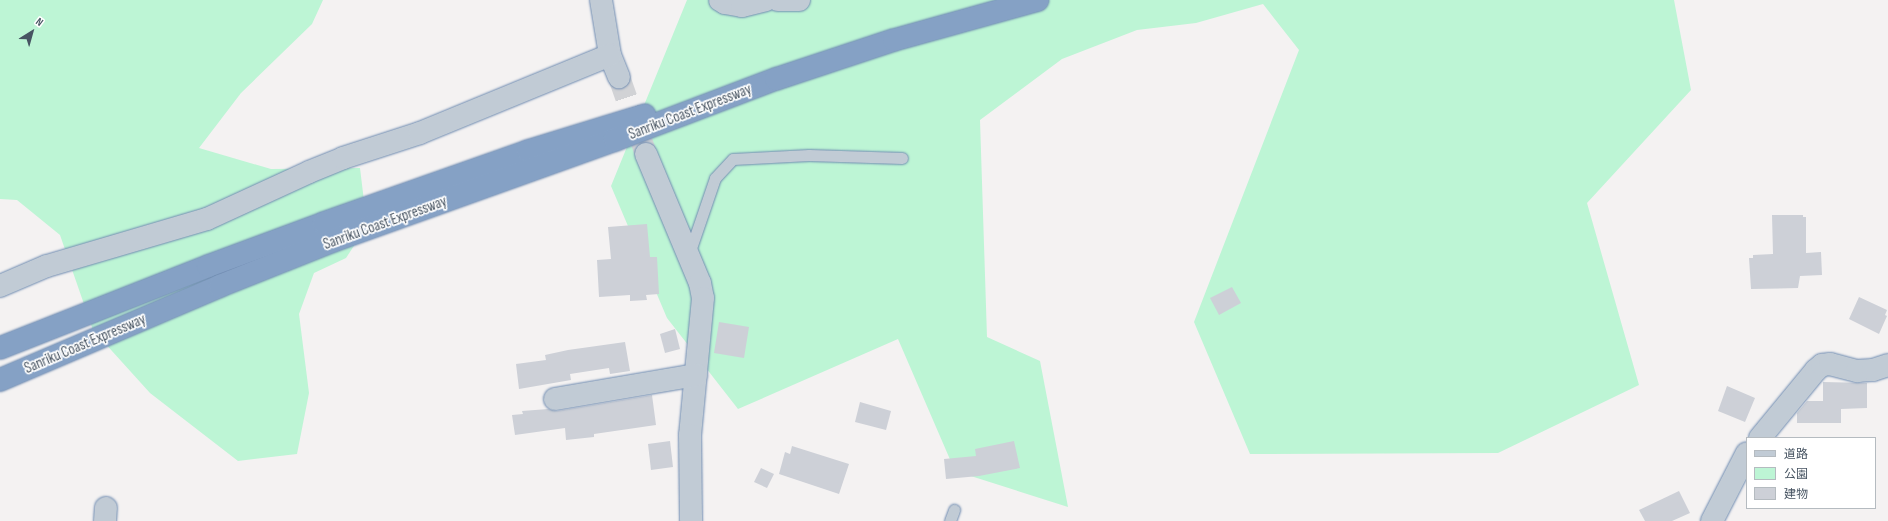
<!DOCTYPE html>
<meta charset="utf-8">
<style>
body{margin:0}
#map{position:relative;width:1888px;height:521px;overflow:hidden;background:#f4f2f2;font-family:"Sofia Sans Condensed","Noto Sans JP",sans-serif}
div>[style]{position:absolute}
.green>*{inset:0;background:#bdf5d5}
.building>*{inset:0;background:#cdd0d7}
.street-tunnel>*{height:22px;margin-top:-11px;transform-origin:0;background:repeating-linear-gradient(90deg,#d1d2d5 0 22px,transparent 0 33px)}
.roads{filter:drop-shadow(0 0 1px #708cb1) drop-shadow(0 0 1px #708cb1)}
.lane>*{height:11px;margin:-5.5px;padding:0 5.5px;transform-origin:5.5px;border-radius:5.5px;background:#c1cbd5}
.street>*{height:22px;margin:-11px;padding:0 11px;transform-origin:11px;border-radius:11px;background:#c1cbd5}
.highway>*{height:22px;margin:-11px;padding:0 11px;transform-origin:11px;border-radius:11px;background:#85a1c5}
span{translate:-50% -50%;white-space:nowrap;text-align:center;line-height:1.15;-webkit-text-stroke:3.5px #fff;paint-order:stroke}
.street-label{font-size:15px;color:#475462}
.legend{position:absolute;left:1746px;top:437px;width:130px;height:72px;box-sizing:border-box;background:#fff;border:1px solid #b5bbc0;margin:0;padding:5px 7px;list-style:none;font-size:12px;color:#475462}
.legend li{display:flex;align-items:center;gap:8px;height:20px}
.legend b{width:20px;border:1px solid #b5bbc0}
.north{position:absolute;left:12px;top:12px;width:40px;height:40px;-webkit-text-stroke:3px #fff;paint-order:stroke;rotate:37deg;font-size:11px;font-weight:700;line-height:16px;text-align:center;color:#475462}
.north::after{content:'';display:block;margin:auto;width:14px;height:18px;background:#475462;clip-path:polygon(50% 0,100% 100%,50% 72%,0 100%)}
</style>
<div id="map">
<div class="green">
<div style="clip-path:polygon(0 0,323px 0,312px 24px,241px 93px,199px 148px,271px 169px,360px 168px,367px 226px,346px 258px,314px 273px,299px 314px,309px 393px,297px 454px,238px 461px,150px 393px,93px 330px,60px 235px,17px 200px,0 199px)"></div>
<div style="clip-path:polygon(687px 0,1674px 0,1691px 90px,1587px 203px,1639px 385px,1498px 453px,1250px 454px,1194px 322px,1299px 50px,1263px 4px,1196px 23px,1137px 30px,1062px 59px,980px 120px,987px 337px,1040px 361px,1068px 507px,955px 471px,898px 339px,738px 409px,667px 318px,611px 186px)"></div>
</div>
<div class="building">
<div style="clip-path:polygon(1772px 215px,1803px 215px,1803px 217px,1806px 217px,1806px 253px,1821px 252px,1822px 275px,1800px 276px,1798px 288px,1751px 289px,1749px 258px,1753px 258px,1753px 255px,1773px 254px)"></div>
<div style="clip-path:polygon(647px 224px,650px 257px,657px 257px,659px 294px,646px 295px,647px 300px,630px 301px,630px 295px,599px 297px,597px 260px,611px 259px,608px 227px)"></div>
<div style="clip-path:polygon(1232px 287px,1241px 303px,1219px 315px,1210px 298px)"></div>
<div style="clip-path:polygon(1859px 297px,1887px 310px,1885px 315px,1887px 316px,1879px 334px,1849px 319px)"></div>
<div style="clip-path:polygon(719px 322px,749px 327px,744px 358px,714px 353px)"></div>
<div style="clip-path:polygon(675px 329px,680px 349px,665px 353px,660px 334px)"></div>
<div style="clip-path:polygon(625px 342px,630px 371px,610px 374px,609px 368px,570px 374px,571px 380px,519px 389px,516px 364px,546px 360px,545px 355px,568px 350px)"></div>
<div style="clip-path:polygon(1823px 382px,1867px 383px,1867px 408px,1841px 409px,1841px 423px,1797px 423px,1797px 413px,1807px 401px,1823px 401px)"></div>
<div style="clip-path:polygon(1727px 386px,1755px 398px,1745px 422px,1718px 411px)"></div>
<div style="clip-path:polygon(652px 395px,656px 425px,594px 434px,594px 437px,566px 440px,565px 428px,515px 435px,512px 415px,523px 414px,522px 411px,548px 409px,557px 411px)"></div>
<div style="clip-path:polygon(860px 402px,891px 411px,886px 430px,855px 422px)"></div>
<div style="clip-path:polygon(670px 441px,673px 467px,651px 470px,648px 444px)"></div>
<div style="clip-path:polygon(1014px 441px,1020px 468px,979px 476px,946px 479px,944px 459px,976px 456px,975px 449px)"></div>
<div style="clip-path:polygon(792px 446px,849px 464px,839px 494px,779px 474px,785px 452px,790px 454px)"></div>
<div style="clip-path:polygon(761px 468px,774px 474px,767px 488px,754px 482px)"></div>
<div style="clip-path:polygon(1679px 491px,1690px 513px,1672px 521px,1645px 521px,1639px 510px)"></div>
</div>
<div class="street-tunnel">
<div style="left:619px;top:77px;width:82px;rotate:70.7deg"></div>
</div>
<div class="roads">
<div class="lane">
<div style="left:689px;top:254px;width:80px;rotate:-71.1deg"></div>
<div style="left:715px;top:178px;width:26px;rotate:-47deg"></div>
<div style="left:733px;top:159px;width:76px;rotate:-3deg"></div>
<div style="left:809px;top:155px;width:93px;rotate:1.8deg"></div>
<div style="left:950px;top:521px;width:12px;rotate:-70deg"></div>
</div>
<div class="street">
<div style="left:601px;top:0;width:56px;rotate:80.7deg"></div>
<div style="left:610px;top:55px;width:24px;rotate:68deg"></div>
<div style="left:720px;top:0;width:6px;rotate:31deg"></div>
<div style="left:725px;top:3px;width:17px;rotate:10deg"></div>
<div style="left:742px;top:6px;width:25px;rotate:-14deg"></div>
<div style="left:778px;top:0;width:21px"></div>
<div style="left:646px;top:154px;width:140px;rotate:67.3deg"></div>
<div style="left:700px;top:283px;width:15px;rotate:79deg"></div>
<div style="left:703px;top:298px;width:138px;rotate:95.4deg"></div>
<div style="left:690px;top:435px;width:86px;rotate:89.3deg"></div>
<div style="left:0;top:286px;width:51px;rotate:-23.1deg"></div>
<div style="left:47px;top:266px;width:167px;rotate:-16.4deg"></div>
<div style="left:207px;top:219px;width:112px;rotate:-24.7deg"></div>
<div style="left:309px;top:172px;width:37px;rotate:-22deg"></div>
<div style="left:343px;top:158px;width:81px;rotate:-18deg"></div>
<div style="left:420px;top:133px;width:205px;rotate:-22.3deg"></div>
<div style="left:555px;top:399px;width:143px;rotate:-9.7deg"></div>
<div style="left:1760px;top:438px;width:88px;rotate:-50.5deg"></div>
<div style="left:1816px;top:370px;width:8px;rotate:-40deg"></div>
<div style="left:1822px;top:365px;width:8px;rotate:-7deg"></div>
<div style="left:1830px;top:364px;width:28px;rotate:15deg"></div>
<div style="left:1857px;top:371px;width:16px;rotate:-4deg"></div>
<div style="left:1873px;top:370px;width:16px;rotate:-18deg"></div>
<div style="left:105px;top:521px;width:13px;rotate:-86deg"></div>
<div style="left:1712px;top:521px;width:76px;rotate:-62.8deg"></div>
</div>
<div class="highway">
<div style="left:0;top:348px;width:224px;rotate:-21.5deg"></div>
<div style="left:208px;top:266px;width:124px;rotate:-20.3deg"></div>
<div style="left:324px;top:223px;width:216px;rotate:-19.4deg"></div>
<div style="left:528px;top:151px;width:122px;rotate:-17.1deg"></div>
<div style="left:0;top:380px;width:239px;rotate:-23.1deg"></div>
<div style="left:220px;top:286px;width:122px;rotate:-21.7deg"></div>
<div style="left:333px;top:241px;width:300px;rotate:-19.7deg"></div>
<div style="left:615px;top:140px;width:172px;rotate:-20.8deg"></div>
<div style="left:776px;top:79px;width:124px;rotate:-18.3deg"></div>
<div style="left:894px;top:40px;width:149px;rotate:-15.5deg"></div>
</div>
</div>
<div class="street-label">
<span style="left:690px;top:112px;rotate:-21deg">Sanriku Coast Expressway</span>
<span style="left:385px;top:223px;rotate:-20deg">Sanriku Coast Expressway</span>
<span style="left:85px;top:344px;rotate:-23deg">Sanriku Coast Expressway</span>
</div>
<ul class="legend">
<li><b style="height:5px;background:#c1cbd5"></b>道路</li>
<li><b style="height:11px;background:#bdf5d5"></b>公園</li>
<li><b style="height:11px;background:#cdd0d7"></b>建物</li>
</ul>
<div class="north">N</div>
</div>
